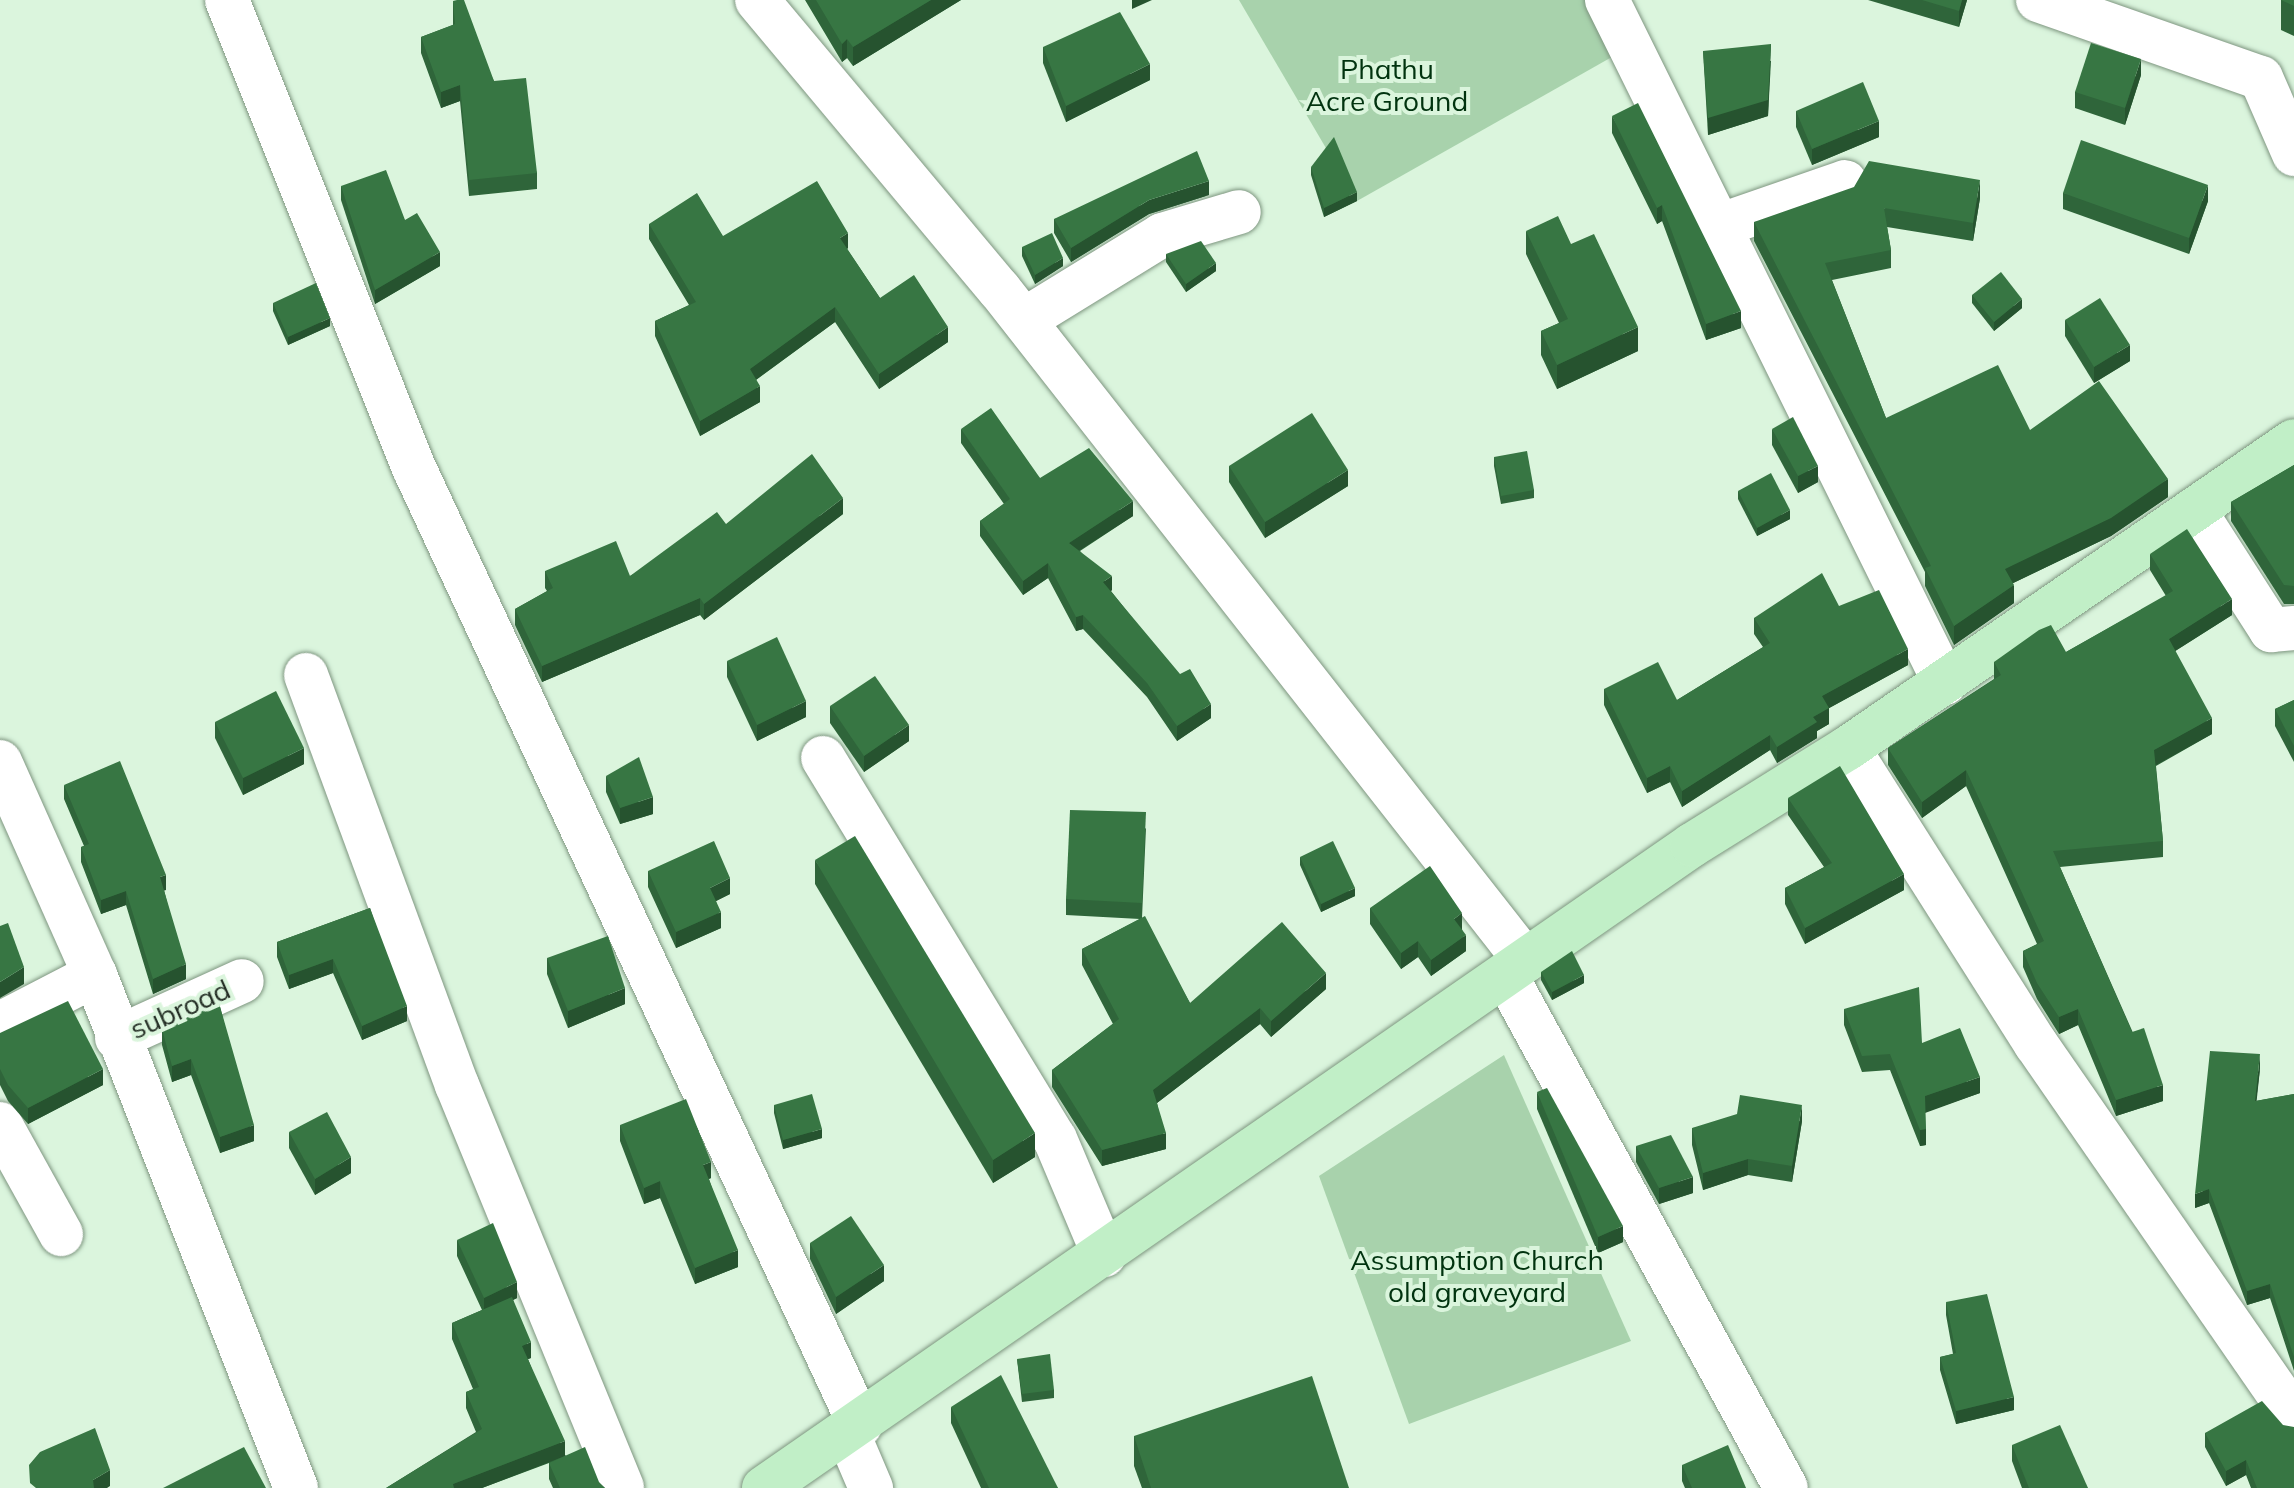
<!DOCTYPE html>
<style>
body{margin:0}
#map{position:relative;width:2294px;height:1488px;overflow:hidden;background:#dbf5dd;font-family:Mulish,sans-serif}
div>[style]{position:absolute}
.green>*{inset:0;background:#a8d2ac}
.roads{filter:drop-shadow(0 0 2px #7e9680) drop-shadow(0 0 2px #7e9680)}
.minor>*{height:44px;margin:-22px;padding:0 22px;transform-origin:22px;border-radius:22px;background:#fff}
.major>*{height:44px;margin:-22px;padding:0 22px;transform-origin:22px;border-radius:22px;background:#c1efc7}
.wall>*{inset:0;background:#2f653a}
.shaded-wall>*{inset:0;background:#26532f}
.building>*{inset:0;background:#377643}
span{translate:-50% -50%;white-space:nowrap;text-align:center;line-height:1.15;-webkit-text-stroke:8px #dbf5dd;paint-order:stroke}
.park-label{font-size:28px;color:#01330f}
.street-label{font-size:28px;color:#263027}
</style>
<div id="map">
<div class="green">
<div style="clip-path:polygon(1239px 0,1601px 0,1626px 49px,1357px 201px)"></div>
<div style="clip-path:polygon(1504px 1055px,1631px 1341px,1409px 1424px,1319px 1176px)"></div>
</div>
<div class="roads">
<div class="minor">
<div style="left:227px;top:0;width:504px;rotate:68.22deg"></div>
<div style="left:414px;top:468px;width:1056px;rotate:65.01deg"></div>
<div style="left:757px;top:0;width:377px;rotate:50.1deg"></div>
<div style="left:999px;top:289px;width:853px;rotate:51.91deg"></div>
<div style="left:1607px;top:0;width:762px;rotate:63.67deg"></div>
<div style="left:2038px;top:0;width:236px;rotate:19.3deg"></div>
<div style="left:2261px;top:78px;width:83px;rotate:66.5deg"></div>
<div style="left:1724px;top:224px;width:128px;rotate:-19.1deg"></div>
<div style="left:1024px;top:320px;width:162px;rotate:-31.6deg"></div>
<div style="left:1162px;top:235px;width:80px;rotate:-16.6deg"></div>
<div style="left:2194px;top:510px;width:143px;rotate:57.3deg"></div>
<div style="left:2271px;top:630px;width:23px;rotate:-5deg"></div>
<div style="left:306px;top:675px;width:437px;rotate:69.8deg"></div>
<div style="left:457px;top:1085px;width:435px;rotate:67.7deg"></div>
<div style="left:1848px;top:748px;width:351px;rotate:57.6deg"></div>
<div style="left:2036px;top:1044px;width:454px;rotate:55.3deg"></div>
<div style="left:823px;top:758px;width:446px;rotate:58.7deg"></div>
<div style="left:1055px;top:1139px;width:126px;rotate:67.1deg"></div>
<div style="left:0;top:762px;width:233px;rotate:66deg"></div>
<div style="left:95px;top:975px;width:551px;rotate:68.6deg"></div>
<div style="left:1507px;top:978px;width:581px;rotate:61.32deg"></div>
<div style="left:0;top:1024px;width:107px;rotate:-27.3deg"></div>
<div style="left:117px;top:1038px;width:137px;rotate:-24.5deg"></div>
<div style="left:0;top:1124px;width:126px;rotate:61deg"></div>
<div style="left:848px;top:1434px;width:59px;rotate:66.9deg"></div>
</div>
<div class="major">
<div style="left:764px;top:1488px;width:1129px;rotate:-34.72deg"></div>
<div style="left:1692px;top:845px;width:184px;rotate:-31.9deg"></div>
<div style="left:1848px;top:748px;width:541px;rotate:-34.54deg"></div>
</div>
</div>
<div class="wall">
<div style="clip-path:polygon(805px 0,961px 0,853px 66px,847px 58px,842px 62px)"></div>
<div style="clip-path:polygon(1868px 0,1967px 0,1959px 27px)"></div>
<div style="clip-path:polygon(2281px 0,2294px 0,2294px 36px,2281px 30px)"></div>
<div style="clip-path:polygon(453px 1px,494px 81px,537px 173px,537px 189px,469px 196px,460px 101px,441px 108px,421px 53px,421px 37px,453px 25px)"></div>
<div style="clip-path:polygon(1043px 47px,1150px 80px,1066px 122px,1043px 63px)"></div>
<div style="clip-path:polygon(1703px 51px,1771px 61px,1768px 116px,1708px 135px)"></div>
<div style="clip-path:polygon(2141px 75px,2125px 125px,2075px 108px,2075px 92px)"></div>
<div style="clip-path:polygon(1796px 111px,1879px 137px,1812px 165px,1796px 127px)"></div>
<div style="clip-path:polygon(1612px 116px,1741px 328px,1706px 340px,1662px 221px,1657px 224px,1612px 133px)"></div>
<div style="clip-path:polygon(1311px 167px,1357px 201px,1324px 217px,1311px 175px)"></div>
<div style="clip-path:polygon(341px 186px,405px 220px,440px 266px,375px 304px,341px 200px)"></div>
<div style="clip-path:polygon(2063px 193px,2208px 201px,2189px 254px,2063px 209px)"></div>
<div style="clip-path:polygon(1209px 195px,1149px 214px,1071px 262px,1054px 233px,1054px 219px)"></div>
<div style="clip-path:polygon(1980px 198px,1973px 241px,1887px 227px,1891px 250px,1891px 268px,1832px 280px,1886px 418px,2030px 430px,2168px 497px,2111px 536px,2013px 583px,2014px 603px,1954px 645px,1925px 586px,1925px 572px,1754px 241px,1754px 222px)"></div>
<div style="clip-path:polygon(649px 224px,723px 236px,848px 248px,847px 249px,880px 298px,948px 342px,879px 389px,835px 322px,756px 380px,760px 402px,700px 436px,655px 336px,655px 321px,689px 305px,649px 239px)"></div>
<div style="clip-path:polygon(1526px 231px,1638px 351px,1557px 389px,1541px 355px,1541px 331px,1559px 323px,1526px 254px)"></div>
<div style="clip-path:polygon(1022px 247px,1063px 266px,1035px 284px,1022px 256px)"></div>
<div style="clip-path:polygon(1166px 254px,1216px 271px,1186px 292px,1166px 262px)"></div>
<div style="clip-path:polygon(1972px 295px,2022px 308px,1994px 331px,1972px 303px)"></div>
<div style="clip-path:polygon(273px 303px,330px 326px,288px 345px,273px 311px)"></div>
<div style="clip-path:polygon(2065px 320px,2130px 361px,2094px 383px,2065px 336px)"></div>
<div style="clip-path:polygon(961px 429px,1040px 478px,1133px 516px,1080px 551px,1112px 590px,1111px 591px,1211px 718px,1177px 741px,1147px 697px,1083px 629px,1076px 631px,1048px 578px,1023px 595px,980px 536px,980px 521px,1004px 504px,961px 443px)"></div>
<div style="clip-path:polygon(1772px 429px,1818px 482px,1798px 493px,1772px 445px)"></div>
<div style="clip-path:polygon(1494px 457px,1534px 490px,1534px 498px,1501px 504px,1494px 466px)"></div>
<div style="clip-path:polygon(2294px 465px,2294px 604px,2284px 604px,2231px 521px,2231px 502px)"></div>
<div style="clip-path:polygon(1229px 466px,1348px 486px,1265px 538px,1229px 482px)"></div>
<div style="clip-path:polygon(1738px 491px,1790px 519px,1757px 536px,1738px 499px)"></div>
<div style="clip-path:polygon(843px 514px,704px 620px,700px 615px,542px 682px,515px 625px,515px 609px,547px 591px,545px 588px,545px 571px,630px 576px,726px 524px)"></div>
<div style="clip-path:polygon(2150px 554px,2232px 615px,2175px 651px,2212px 734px,2156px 766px,2163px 841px,2163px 857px,2060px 867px,2163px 1101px,2116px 1116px,2078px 1025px,2059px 1034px,2037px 999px,2023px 967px,2023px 951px,2037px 944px,1966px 786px,1922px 818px,1888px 765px,1888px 748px,1994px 679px,1994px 662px,2066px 652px,2166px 596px,2150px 570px)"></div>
<div style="clip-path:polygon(1839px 606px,1908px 665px,1829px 708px,1829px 724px,1817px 731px,1817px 738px,1777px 763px,1770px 750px,1682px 807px,1670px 782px,1647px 793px,1604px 705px,1604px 689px,1677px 700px,1763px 647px,1754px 634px,1754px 618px)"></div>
<div style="clip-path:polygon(727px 661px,806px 717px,757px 741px,727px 677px)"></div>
<div style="clip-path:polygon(2294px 700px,2294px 762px,2275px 726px,2275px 709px)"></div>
<div style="clip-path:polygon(830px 706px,909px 741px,864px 772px,830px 723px)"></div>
<div style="clip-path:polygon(215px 722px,304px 764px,243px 795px,215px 738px)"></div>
<div style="clip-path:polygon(606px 776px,653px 814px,620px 824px,606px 792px)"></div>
<div style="clip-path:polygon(64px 785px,166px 890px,164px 890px,186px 979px,153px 994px,126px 905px,101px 914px,81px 862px,81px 847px,84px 846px,64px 799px)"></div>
<div style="clip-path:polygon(1788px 798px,1904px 890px,1805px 944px,1785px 904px,1785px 888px,1824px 867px,1788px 815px)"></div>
<div style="clip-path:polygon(1146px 828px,1142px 918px,1190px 1003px,1326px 989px,1271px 1037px,1260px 1024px,1157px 1103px,1166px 1149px,1102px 1166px,1052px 1087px,1052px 1070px,1113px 1024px,1082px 965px,1082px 949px,1140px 919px,1066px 915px,1066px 899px)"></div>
<div style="clip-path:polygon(1300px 857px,1355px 896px,1321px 912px,1300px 865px)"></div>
<div style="clip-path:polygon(815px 860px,1035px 1157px,993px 1183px,815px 884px)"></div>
<div style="clip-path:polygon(648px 871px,730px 894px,716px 901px,721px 928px,676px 948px,648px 887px)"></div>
<div style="clip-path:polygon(370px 908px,407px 1021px,362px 1040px,333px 973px,289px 989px,277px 957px,277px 942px)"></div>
<div style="clip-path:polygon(1370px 908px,1462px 929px,1466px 951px,1431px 976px,1418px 957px,1401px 969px,1370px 924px)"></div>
<div style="clip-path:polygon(547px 958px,625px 1004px,568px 1028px,547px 974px)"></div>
<div style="clip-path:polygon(1541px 972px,1584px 983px,1552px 1000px,1541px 980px)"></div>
<div style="clip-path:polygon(219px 1003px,254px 1141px,220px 1153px,191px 1075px,172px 1082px,162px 1045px,162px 1029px)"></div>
<div style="clip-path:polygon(1844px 1009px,1922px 1043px,1980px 1093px,1925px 1112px,1926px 1145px,1920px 1146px,1890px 1070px,1862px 1072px,1844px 1025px)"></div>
<div style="clip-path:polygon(0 1033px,103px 1085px,28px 1124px,8px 1101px,0 1085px)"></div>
<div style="clip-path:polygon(2260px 1069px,2256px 1101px,2294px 1094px,2294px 1371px,2270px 1298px,2247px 1305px,2209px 1203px,2195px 1208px)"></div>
<div style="clip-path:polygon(1537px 1092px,1623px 1242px,1598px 1253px,1537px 1109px)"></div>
<div style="clip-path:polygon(774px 1105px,822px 1138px,783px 1149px,774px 1113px)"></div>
<div style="clip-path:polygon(1802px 1121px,1792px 1182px,1748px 1175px,1703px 1190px,1692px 1145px,1692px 1128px)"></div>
<div style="clip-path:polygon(620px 1125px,711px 1178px,709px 1179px,738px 1267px,695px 1284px,660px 1198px,644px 1204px,620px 1141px)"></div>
<div style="clip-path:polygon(289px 1132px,351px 1173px,315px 1195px,289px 1148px)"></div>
<div style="clip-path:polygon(1636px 1146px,1693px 1193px,1659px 1204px,1636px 1162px)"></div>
<div style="clip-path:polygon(457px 1240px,517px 1298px,513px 1300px,531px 1358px,528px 1359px,565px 1455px,605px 1488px,553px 1488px,549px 1479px,549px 1463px,482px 1488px,386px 1488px,476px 1432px,466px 1408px,466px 1392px,473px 1389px,452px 1339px,452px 1323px,482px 1310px,457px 1256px)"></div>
<div style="clip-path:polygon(810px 1243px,884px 1281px,836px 1314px,810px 1259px)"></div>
<div style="clip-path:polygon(1946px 1302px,2014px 1410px,1956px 1424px,1940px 1370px,1940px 1357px,1953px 1354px,1946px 1315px)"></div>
<div style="clip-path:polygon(1017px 1359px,1054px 1390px,1054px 1398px,1022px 1402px)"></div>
<div style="clip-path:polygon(951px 1407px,1058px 1488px,981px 1488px,951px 1423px)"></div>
<div style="clip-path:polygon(2283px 1425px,2294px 1488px,2251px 1488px,2246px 1475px,2226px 1486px,2205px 1447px,2205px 1433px)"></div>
<div style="clip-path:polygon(1134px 1436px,1349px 1488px,1142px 1488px,1134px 1466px)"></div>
<div style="clip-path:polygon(2012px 1445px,2088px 1488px,2022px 1488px,2012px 1461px)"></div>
<div style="clip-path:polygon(1682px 1465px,1746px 1488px,1685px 1488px,1682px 1481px)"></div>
</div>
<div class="shaded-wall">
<div style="clip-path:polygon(931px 0,961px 0,853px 66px,853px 47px)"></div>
<div style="clip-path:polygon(1132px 0,1152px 0,1132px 9px)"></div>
<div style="clip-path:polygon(1962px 0,1967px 0,1959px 27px,1959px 11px)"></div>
<div style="clip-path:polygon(847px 39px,847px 58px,842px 62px,842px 44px)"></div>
<div style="clip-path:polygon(1771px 44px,1768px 116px,1708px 135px,1708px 118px)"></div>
<div style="clip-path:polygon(2141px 59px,2141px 75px,2125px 125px,2125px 108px)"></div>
<div style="clip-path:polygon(1150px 64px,1150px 80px,1066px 122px,1066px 106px)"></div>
<div style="clip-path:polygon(460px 85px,460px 101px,441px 108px,441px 92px)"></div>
<div style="clip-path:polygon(1879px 121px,1879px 137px,1812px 165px,1812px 149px)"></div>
<div style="clip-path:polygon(1980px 180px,1980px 198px,1973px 241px,1973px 223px)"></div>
<div style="clip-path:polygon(1209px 181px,1209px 195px,1149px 214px,1071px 262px,1071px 248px,1149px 200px)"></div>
<div style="clip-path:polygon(2208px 185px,2208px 201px,2189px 254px,2189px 238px)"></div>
<div style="clip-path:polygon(1357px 192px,1357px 201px,1324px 217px,1324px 208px)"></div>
<div style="clip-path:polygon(1662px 205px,1662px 221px,1657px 224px,1657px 208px)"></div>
<div style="clip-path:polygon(848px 233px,848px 248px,840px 253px,840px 238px)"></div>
<div style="clip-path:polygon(440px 252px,440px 266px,375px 304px,375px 290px)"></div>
<div style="clip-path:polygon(1063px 258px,1063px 266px,1035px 284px,1035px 275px)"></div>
<div style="clip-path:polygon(1216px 263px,1216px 271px,1186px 292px,1186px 284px)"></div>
<div style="clip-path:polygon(2022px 299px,2022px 308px,1994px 331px,1994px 322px)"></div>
<div style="clip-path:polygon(835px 307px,835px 322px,750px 384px,750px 369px)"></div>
<div style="clip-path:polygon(1741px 311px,1741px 328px,1706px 340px,1706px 324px)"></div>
<div style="clip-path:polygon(330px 318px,330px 326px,288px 345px,288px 337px)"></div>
<div style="clip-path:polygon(948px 327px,948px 342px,879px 389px,879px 374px)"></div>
<div style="clip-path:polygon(1638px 327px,1638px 351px,1557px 389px,1557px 365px)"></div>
<div style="clip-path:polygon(2130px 345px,2130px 361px,2094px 383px,2094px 367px)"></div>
<div style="clip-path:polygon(760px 386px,760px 402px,700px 436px,700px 421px)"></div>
<div style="clip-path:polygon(1818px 466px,1818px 482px,1798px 493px,1798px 476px)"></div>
<div style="clip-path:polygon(1348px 470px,1348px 486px,1265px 538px,1265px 522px)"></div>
<div style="clip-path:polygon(2168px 479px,2168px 497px,2111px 536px,2005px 587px,2005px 569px)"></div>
<div style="clip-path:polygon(843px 498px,843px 514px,704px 620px,704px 604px)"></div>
<div style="clip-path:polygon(1133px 501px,1133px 516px,1069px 557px,1069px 543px)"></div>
<div style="clip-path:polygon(1790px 510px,1790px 519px,1757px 536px,1757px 528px)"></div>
<div style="clip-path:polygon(1048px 563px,1048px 578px,1023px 595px,1023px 581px)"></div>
<div style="clip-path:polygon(1112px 576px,1112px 590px,1103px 596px,1103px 582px)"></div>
<div style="clip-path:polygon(2014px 585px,2014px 603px,1954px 645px,1954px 626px)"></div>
<div style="clip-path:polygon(700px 598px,700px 615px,542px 682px,542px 666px)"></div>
<div style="clip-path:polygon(2232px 599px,2232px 615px,2169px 655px,2169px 639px)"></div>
<div style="clip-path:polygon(1083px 615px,1083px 629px,1076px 631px,1076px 617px)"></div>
<div style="clip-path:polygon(1908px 649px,1908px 665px,1822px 712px,1822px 696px)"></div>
<div style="clip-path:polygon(806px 701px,806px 717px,757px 741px,757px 725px)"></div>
<div style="clip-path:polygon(1211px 704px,1211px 718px,1177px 741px,1177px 726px)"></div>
<div style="clip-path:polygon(1829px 708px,1829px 724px,1817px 731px,1817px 738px,1777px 763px,1777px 747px,1813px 717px)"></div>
<div style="clip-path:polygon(2212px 718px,2212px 734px,2154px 766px,2154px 750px)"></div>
<div style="clip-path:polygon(909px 725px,909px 741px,864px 772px,864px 756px)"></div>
<div style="clip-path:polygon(1770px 735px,1770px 750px,1682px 807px,1682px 791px)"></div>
<div style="clip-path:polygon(304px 748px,304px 764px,243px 795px,243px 778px)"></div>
<div style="clip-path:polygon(1670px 766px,1670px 782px,1647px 793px,1647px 778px)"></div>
<div style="clip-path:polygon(1966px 770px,1966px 786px,1922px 818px,1922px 802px)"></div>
<div style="clip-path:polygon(653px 797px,653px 814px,620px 824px,620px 808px)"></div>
<div style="clip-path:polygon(1904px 874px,1904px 890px,1805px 944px,1805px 928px)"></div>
<div style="clip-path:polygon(166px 875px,166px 890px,160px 892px,160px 877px)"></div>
<div style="clip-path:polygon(730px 878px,730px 894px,710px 904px,710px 888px)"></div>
<div style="clip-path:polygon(1355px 888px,1355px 896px,1321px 912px,1321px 904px)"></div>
<div style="clip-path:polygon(126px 891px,126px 905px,101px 914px,101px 900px)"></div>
<div style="clip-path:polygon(721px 912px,721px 928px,676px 948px,676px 932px)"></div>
<div style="clip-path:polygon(1462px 913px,1462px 929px,1454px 935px,1454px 919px)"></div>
<div style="clip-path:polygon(1466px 935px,1466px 951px,1431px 976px,1431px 960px)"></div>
<div style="clip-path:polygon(1418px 941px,1418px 957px,1401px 969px,1401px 953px)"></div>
<div style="clip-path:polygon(333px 959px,333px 973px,289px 989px,289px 975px)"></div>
<div style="clip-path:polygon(186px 964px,186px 979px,153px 994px,153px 979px)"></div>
<div style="clip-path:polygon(24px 967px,24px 984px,0 998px,0 982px)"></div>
<div style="clip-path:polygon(1326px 973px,1326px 989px,1271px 1037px,1271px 1021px)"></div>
<div style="clip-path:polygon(1584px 975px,1584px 983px,1552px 1000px,1552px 992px)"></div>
<div style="clip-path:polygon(625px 988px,625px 1004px,568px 1028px,568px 1011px)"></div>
<div style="clip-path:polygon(407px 1006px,407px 1021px,362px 1040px,362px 1026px)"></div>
<div style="clip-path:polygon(1260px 1008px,1260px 1024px,1153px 1106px,1153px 1090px)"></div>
<div style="clip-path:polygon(2078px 1009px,2078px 1025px,2059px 1034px,2059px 1017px)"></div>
<div style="clip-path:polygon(2260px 1054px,2260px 1069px,2255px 1116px,2255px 1101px)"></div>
<div style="clip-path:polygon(191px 1059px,191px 1075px,172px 1082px,172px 1066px)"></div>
<div style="clip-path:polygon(103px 1069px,103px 1085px,28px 1124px,28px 1108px)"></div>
<div style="clip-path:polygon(1980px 1077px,1980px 1093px,1925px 1113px,1925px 1096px)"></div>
<div style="clip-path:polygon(2163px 1085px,2163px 1101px,2116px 1116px,2116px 1100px)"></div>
<div style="clip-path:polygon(1802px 1105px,1802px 1121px,1792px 1182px,1792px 1166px)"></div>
<div style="clip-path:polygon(254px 1125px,254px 1141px,220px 1153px,220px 1137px)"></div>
<div style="clip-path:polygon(822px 1129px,822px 1138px,783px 1149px,783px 1140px)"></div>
<div style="clip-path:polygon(1926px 1129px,1926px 1145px,1920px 1146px,1920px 1130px)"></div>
<div style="clip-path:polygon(1035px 1133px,1035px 1157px,993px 1183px,993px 1160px)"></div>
<div style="clip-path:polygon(1166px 1133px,1166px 1149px,1102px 1166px,1102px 1150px)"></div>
<div style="clip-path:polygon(351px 1157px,351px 1173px,315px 1195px,315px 1179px)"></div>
<div style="clip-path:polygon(1748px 1159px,1748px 1175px,1703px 1190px,1703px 1173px)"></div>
<div style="clip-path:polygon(711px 1162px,711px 1178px,703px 1181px,703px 1165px)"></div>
<div style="clip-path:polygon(1693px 1177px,1693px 1193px,1659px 1204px,1659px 1188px)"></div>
<div style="clip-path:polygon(660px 1181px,660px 1198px,644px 1204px,644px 1188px)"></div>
<div style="clip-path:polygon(2209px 1189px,2209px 1203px,2195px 1208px,2195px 1194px)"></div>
<div style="clip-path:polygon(1623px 1226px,1623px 1242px,1598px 1253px,1598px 1237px)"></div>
<div style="clip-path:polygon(738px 1250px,738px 1267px,695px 1284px,695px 1268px)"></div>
<div style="clip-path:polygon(884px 1265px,884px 1281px,836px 1314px,836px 1297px)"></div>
<div style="clip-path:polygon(517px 1282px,517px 1298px,484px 1314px,484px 1298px)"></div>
<div style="clip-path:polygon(2270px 1284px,2270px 1298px,2247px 1305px,2247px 1291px)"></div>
<div style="clip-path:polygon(531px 1342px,531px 1358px,522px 1361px,522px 1346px)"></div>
<div style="clip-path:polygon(2014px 1397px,2014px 1410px,1956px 1424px,1956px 1411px)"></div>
<div style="clip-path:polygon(565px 1441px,565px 1456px,482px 1488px,453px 1488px,453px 1484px)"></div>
<div style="clip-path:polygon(2246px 1460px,2246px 1475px,2226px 1486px,2226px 1471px)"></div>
<div style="clip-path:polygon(110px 1470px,110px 1486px,107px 1488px,93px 1488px,93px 1480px)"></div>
</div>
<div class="building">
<div style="clip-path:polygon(457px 0,464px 0,494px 81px,526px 78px,537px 173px,469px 180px,460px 85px,441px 92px,421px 37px,455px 24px,453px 1px)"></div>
<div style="clip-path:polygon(816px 0,931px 0,853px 47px,847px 39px,842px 44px)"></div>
<div style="clip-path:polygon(1922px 0,1962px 0,1959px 11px)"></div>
<div style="clip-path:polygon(2281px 0,2294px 0,2294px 6px)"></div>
<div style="clip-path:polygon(1120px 12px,1150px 64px,1066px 106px,1043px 47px)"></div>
<div style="clip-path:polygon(2091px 43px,2141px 59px,2125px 108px,2075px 92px)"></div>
<div style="clip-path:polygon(1771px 44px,1768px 100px,1708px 118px,1703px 51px)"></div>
<div style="clip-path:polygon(1863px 82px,1879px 121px,1812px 149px,1796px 111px)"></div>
<div style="clip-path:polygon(1638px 103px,1741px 311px,1706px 324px,1662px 205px,1657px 208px,1612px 116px)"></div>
<div style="clip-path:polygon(1334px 137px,1357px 192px,1324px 208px,1311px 167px)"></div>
<div style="clip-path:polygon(2081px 140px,2208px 185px,2189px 238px,2063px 193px)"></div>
<div style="clip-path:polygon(1197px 151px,1209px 181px,1149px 200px,1071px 248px,1054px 219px)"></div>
<div style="clip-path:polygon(1869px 161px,1980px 180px,1973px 223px,1884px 208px,1891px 250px,1825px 263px,1886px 418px,1998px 365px,2030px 430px,2099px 381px,2168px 479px,2111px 518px,2005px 569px,2014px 585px,1954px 626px,1925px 568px,1931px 566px,1754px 222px,1854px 187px)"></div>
<div style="clip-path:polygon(386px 170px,405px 220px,417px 213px,440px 252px,375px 290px,341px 186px)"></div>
<div style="clip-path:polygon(817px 181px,848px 233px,840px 238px,880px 298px,914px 275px,948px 327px,879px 374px,835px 307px,750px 369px,760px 386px,700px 421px,655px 321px,696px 302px,649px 224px,697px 193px,723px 236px)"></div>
<div style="clip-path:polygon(1558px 216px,1571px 244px,1594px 234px,1638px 327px,1557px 365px,1541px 331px,1568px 319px,1526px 231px)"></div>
<div style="clip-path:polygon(1052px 233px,1063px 258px,1035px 275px,1022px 247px)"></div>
<div style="clip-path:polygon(1201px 241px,1216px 263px,1186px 284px,1166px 254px)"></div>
<div style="clip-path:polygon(2001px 272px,2022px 299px,1994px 322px,1972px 295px)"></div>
<div style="clip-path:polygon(316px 283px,330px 318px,288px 337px,273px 303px)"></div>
<div style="clip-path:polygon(2100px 298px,2130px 345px,2094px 367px,2065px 320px)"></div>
<div style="clip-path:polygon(991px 408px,1040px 478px,1089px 448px,1133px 501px,1069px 543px,1112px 576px,1103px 582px,1180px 674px,1190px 669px,1211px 704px,1177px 726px,1147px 683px,1083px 615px,1076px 617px,1048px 563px,1023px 581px,980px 521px,1010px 499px,961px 429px)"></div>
<div style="clip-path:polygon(1312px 413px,1348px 470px,1265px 522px,1229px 466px)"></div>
<div style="clip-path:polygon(1793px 417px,1818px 466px,1798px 476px,1772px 429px)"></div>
<div style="clip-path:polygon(1527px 451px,1534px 490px,1501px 496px,1494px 457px)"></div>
<div style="clip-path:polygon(812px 454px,843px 498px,704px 604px,700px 598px,542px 666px,515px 609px,553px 588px,545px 571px,616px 541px,630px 576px,717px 512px,726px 524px)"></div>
<div style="clip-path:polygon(2294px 465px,2294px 586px,2284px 585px,2231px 502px)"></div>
<div style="clip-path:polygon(1771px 473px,1790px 510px,1757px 528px,1738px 491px)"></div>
<div style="clip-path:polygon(2187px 529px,2232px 599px,2169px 639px,2212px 718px,2154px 750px,2163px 841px,2053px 851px,2132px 1032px,2144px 1028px,2163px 1085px,2116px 1100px,2078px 1009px,2059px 1017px,2037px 983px,2023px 951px,2044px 941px,1966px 770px,1922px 802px,1888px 748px,2001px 675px,1994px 662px,2039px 630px,2051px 625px,2066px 652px,2173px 591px,2150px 554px)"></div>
<div style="clip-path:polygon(1822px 573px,1839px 606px,1879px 590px,1908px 649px,1822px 696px,1829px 708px,1813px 717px,1817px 722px,1777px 747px,1770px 735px,1682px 791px,1670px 766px,1647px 778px,1604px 689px,1658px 662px,1677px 700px,1770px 643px,1754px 618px)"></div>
<div style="clip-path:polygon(777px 637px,806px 701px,757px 725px,727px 661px)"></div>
<div style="clip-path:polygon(875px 676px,909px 725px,864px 756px,830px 706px)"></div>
<div style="clip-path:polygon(276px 691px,304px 748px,243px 778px,215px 722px)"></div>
<div style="clip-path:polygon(2294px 700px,2294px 746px,2275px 709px)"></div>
<div style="clip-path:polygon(639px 757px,653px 797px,620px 808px,606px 776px)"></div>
<div style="clip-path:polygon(120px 761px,166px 875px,160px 877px,186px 964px,153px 979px,126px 891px,101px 900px,81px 847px,89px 844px,64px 785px)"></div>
<div style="clip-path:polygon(1840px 766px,1904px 874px,1805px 928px,1785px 888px,1832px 863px,1788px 798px)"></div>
<div style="clip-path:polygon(1070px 810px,1146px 812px,1142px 903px,1066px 899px)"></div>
<div style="clip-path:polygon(855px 836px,1035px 1133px,993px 1160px,815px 860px)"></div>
<div style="clip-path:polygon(714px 841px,730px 878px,710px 888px,721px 912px,676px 932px,648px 871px)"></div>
<div style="clip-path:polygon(1333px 841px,1355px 888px,1321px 904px,1300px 857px)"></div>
<div style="clip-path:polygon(1430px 866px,1462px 913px,1454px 919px,1466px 935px,1431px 960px,1418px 941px,1401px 953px,1370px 908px)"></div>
<div style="clip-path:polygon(370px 908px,407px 1006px,362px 1026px,333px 959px,289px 975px,277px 942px)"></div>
<div style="clip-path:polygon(1145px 916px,1190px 1003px,1282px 922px,1326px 973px,1271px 1021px,1260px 1008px,1153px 1090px,1166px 1133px,1102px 1150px,1052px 1070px,1119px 1019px,1082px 949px)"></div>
<div style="clip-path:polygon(8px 923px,24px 967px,0 982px,0 926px)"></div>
<div style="clip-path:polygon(608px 936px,625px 988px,568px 1011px,547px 958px)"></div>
<div style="clip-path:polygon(1572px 951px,1584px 975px,1552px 992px,1541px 972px)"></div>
<div style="clip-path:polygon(1919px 987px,1922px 1043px,1960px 1028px,1980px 1077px,1925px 1096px,1926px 1129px,1920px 1130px,1890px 1054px,1862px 1056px,1844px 1009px)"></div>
<div style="clip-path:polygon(68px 1001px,103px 1069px,28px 1108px,8px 1085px,0 1069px,0 1033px)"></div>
<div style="clip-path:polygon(219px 1003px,254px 1125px,220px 1137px,191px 1059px,172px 1066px,162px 1029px)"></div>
<div style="clip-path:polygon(2210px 1051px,2260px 1054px,2255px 1101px,2294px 1094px,2294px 1357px,2270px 1284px,2247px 1291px,2209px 1189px,2195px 1194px)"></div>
<div style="clip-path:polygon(1547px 1088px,1623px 1226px,1598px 1237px,1537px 1092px)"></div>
<div style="clip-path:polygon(812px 1094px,822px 1129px,783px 1140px,774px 1105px)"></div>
<div style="clip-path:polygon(1740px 1095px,1802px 1105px,1792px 1166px,1748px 1159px,1703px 1173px,1692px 1128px,1737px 1114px)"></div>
<div style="clip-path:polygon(686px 1099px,711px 1162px,703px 1165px,738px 1250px,695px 1268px,660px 1181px,644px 1188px,620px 1125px)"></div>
<div style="clip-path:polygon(327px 1112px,351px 1157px,315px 1179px,289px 1132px)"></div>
<div style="clip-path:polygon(1671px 1135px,1693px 1177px,1659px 1188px,1636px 1146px)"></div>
<div style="clip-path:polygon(851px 1216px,884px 1265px,836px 1297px,810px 1243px)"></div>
<div style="clip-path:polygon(493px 1223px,517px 1282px,484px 1298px,457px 1240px)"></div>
<div style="clip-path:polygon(1987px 1294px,2014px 1397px,1956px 1411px,1940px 1357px,1956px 1353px,1946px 1302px)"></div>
<div style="clip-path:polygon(512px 1297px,531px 1342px,522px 1346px,565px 1441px,453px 1484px,454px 1488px,386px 1488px,482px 1429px,466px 1392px,479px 1387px,452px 1323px)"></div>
<div style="clip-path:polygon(1050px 1354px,1054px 1390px,1022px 1394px,1017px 1359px)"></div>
<div style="clip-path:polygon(1001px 1375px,1058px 1488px,989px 1488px,951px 1407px)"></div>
<div style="clip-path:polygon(1312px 1376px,1349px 1488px,1151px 1488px,1134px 1436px)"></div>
<div style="clip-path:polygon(2262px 1401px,2283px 1425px,2294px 1427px,2294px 1488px,2257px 1488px,2246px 1460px,2226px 1471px,2205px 1433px)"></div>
<div style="clip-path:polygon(2060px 1425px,2088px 1488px,2029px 1488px,2012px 1445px)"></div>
<div style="clip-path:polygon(95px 1428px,110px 1470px,93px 1480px,94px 1488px,36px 1488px,30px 1483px,29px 1465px,40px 1452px)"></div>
<div style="clip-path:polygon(1728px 1445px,1746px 1488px,1692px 1488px,1682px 1465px)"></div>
<div style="clip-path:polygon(244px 1447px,266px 1488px,163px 1488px)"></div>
<div style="clip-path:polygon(585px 1447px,599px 1482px,605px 1488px,560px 1488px,549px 1463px)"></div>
</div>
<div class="park-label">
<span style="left:1387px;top:85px">Phathu<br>Acre Ground</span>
<span style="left:1477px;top:1276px">Assumption Church<br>old graveyard</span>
</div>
<div class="street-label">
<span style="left:180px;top:1009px;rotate:-24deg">subroad</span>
</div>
</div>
